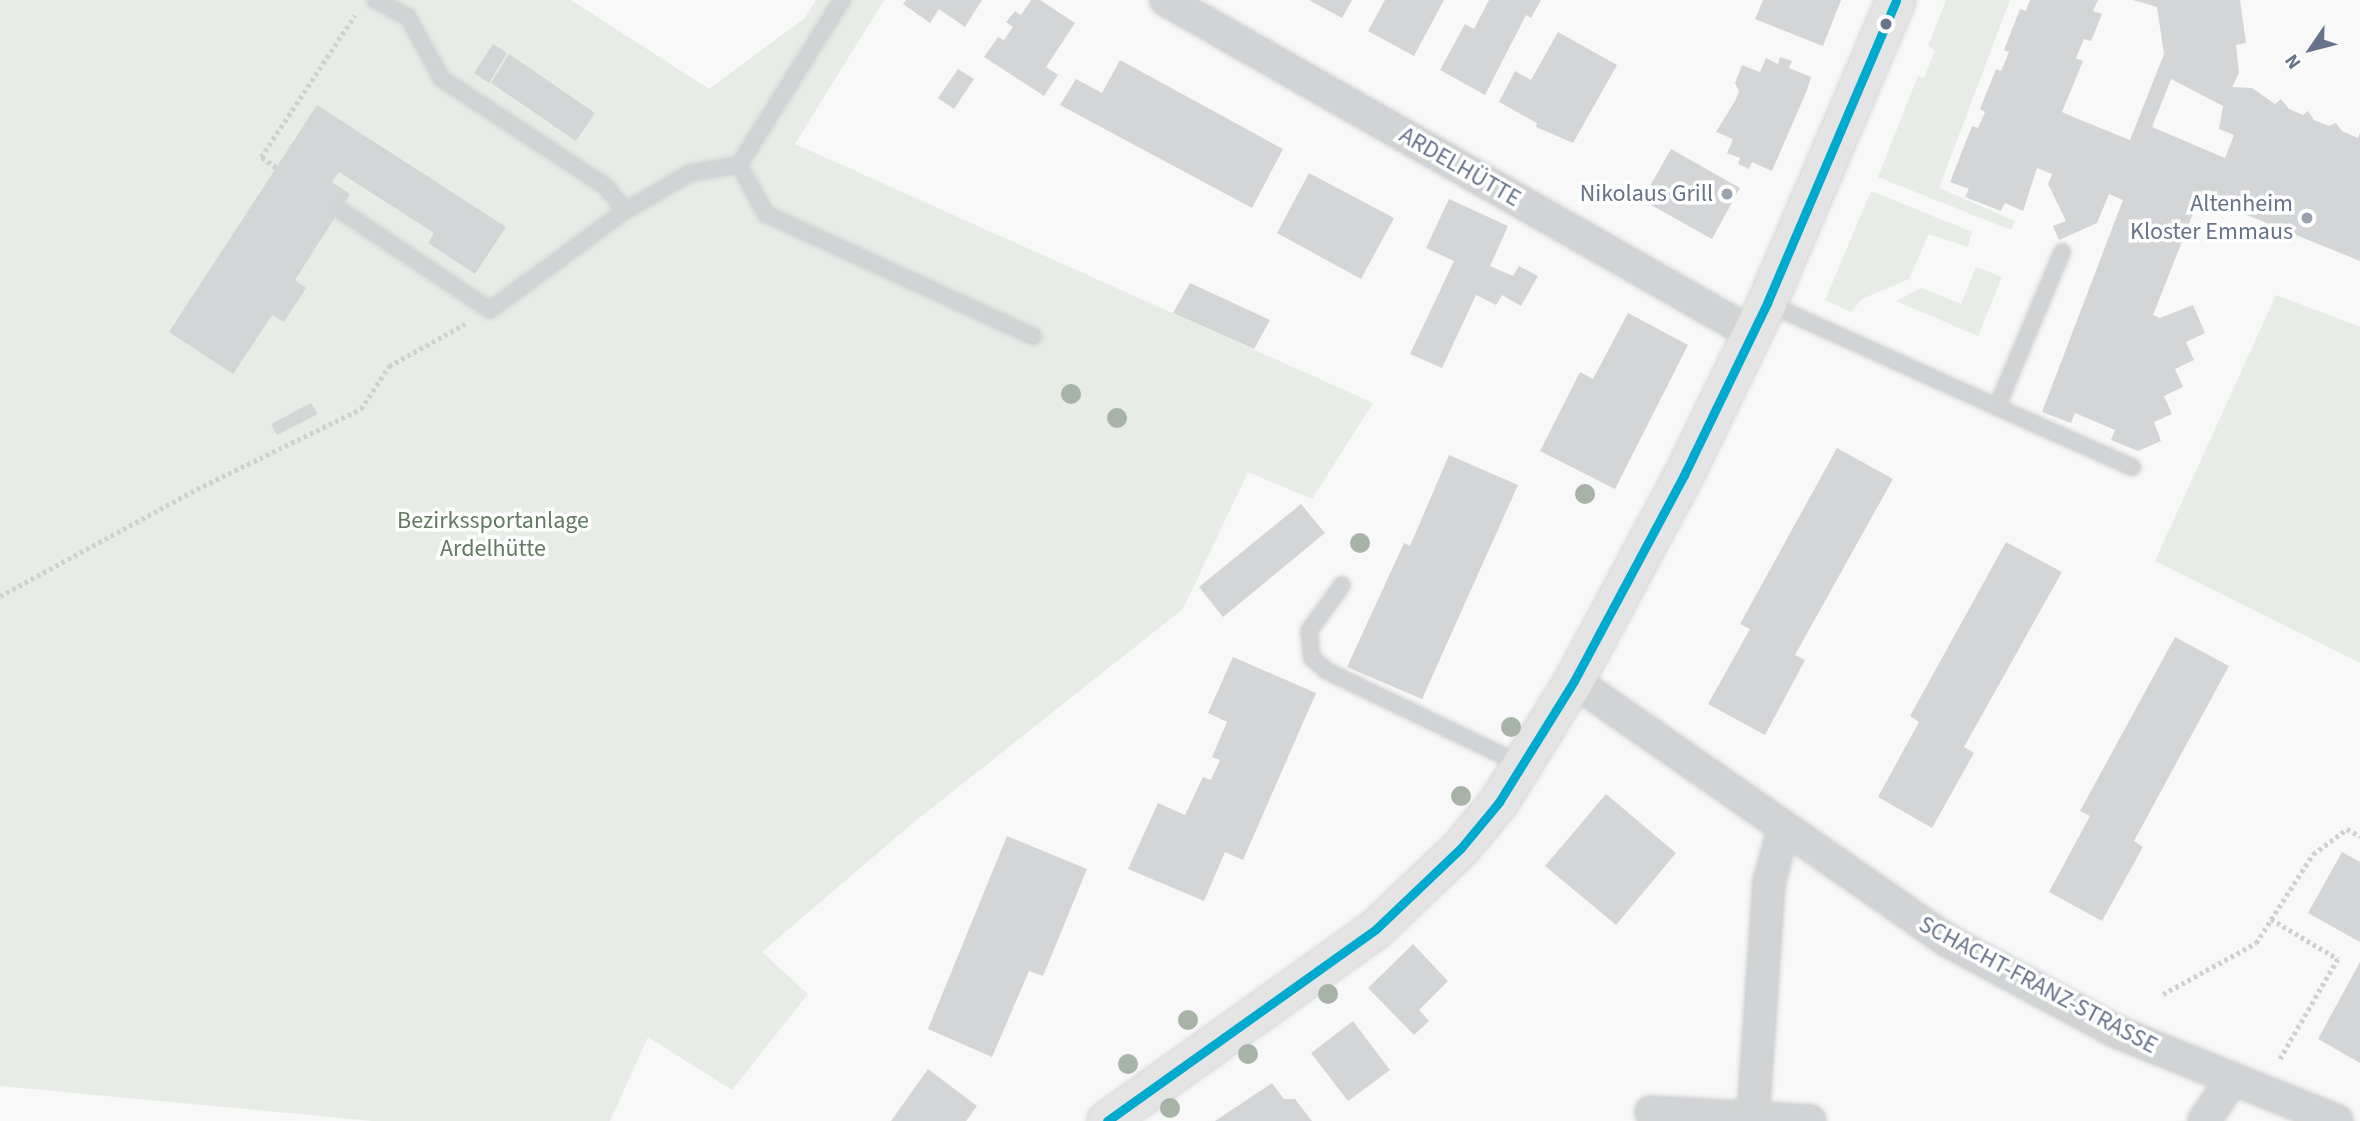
<!DOCTYPE html>
<meta charset="utf-8">
<style>
body{margin:0}
#map{position:relative;width:2360px;height:1121px;overflow:hidden;background:#f8f8f8;font-family:"Source Sans 3",sans-serif}
div>[style]{position:absolute}
.green>*{inset:0;background:#e7ece6}
.building>*{inset:0;background:#d4d5d6}
.path>*{height:4.5px;margin-top:-2.25px;transform-origin:0;background:repeating-linear-gradient(90deg,#d0d0d1 0 3.5px,transparent 0 7px)}
.roads{filter:drop-shadow(0 0 2px #d3d5d7) drop-shadow(0 0 2px #d3d5d7)}
.lane>*{height:16px;margin:-8px;padding:0 8px;transform-origin:8px;border-radius:8px;background:#d2d3d4}
.street>*{height:32px;margin:-16px;padding:0 16px;transform-origin:16px;border-radius:16px;background:#d2d3d4}
.secondary>*{height:38px;margin:-19px;padding:0 19px;transform-origin:19px;border-radius:19px;background:#e4e4e5}
.bus-1>*{height:9px;margin:-4.5px;padding:0 4.5px;transform-origin:4.5px;border-radius:4.5px;background:#00a9ce}
.trees>*{width:20px;height:20px;margin:-10px;border-radius:50%;background:#a6b3a6}
.dots>*{width:19px;height:19px;translate:-50% -50%;box-sizing:border-box;border:4px solid #fff;border-radius:50%}
span{translate:-50% -50%;white-space:nowrap;text-align:center;line-height:1.15;-webkit-text-stroke:7px #fff;paint-order:stroke}
.street-label{font-size:24px;color:#677389}
.poi-label{font-size:24px;color:#677389}
.right{translate:-100% -50%;text-align:right}
.park-label{font-size:24px;color:#627a62}
.north{position:absolute;left:2276px;top:14px;width:70px;height:70px;-webkit-text-stroke:5px #fff;paint-order:stroke;rotate:235deg;font-size:19px;font-weight:700;line-height:28px;text-align:center;color:#677389}
.north::after{content:'';display:block;margin:auto;width:24px;height:32px;background:#677389;clip-path:polygon(50% 0,100% 100%,50% 72%,0 100%)}
</style>
<div id="map">
<div class="green">
<div style="clip-path:polygon(0 0,571px 0,709px 89px,805px 18px,816px 0,884px 0,795px 144px,1373px 403px,1312px 499px,1248px 472px,1183px 609px,913px 823px,762px 952px,808px 994px,732px 1090px,648px 1037px,610px 1121px,373px 1121px,0 1086px)"></div>
<div style="clip-path:polygon(1946px 0,2010px 0,1939px 188px,2015px 221px,2011px 230px,1878px 177px,1918px 76px,1924px 78px,1935px 50px,1928px 46px)"></div>
<div style="clip-path:polygon(1871px 191px,1972px 232px,1968px 247px,1929px 234px,1909px 279px,1862px 299px,1851px 312px,1825px 300px)"></div>
<div style="clip-path:polygon(1976px 267px,2002px 277px,1978px 336px,1896px 301px,1921px 288px,1961px 304px)"></div>
<div style="clip-path:polygon(2276px 295px,2360px 327px,2360px 663px,2155px 561px)"></div>
</div>
<div class="building">
<div style="clip-path:polygon(906px 0,982px 0,965px 27px,939px 9px,930px 23px,903px 4px)"></div>
<div style="clip-path:polygon(1031px 0,1040px 0,1075px 23px,1046px 67px,1058px 75px,1044px 96px,984px 57px,998px 37px,1004px 40px,1013px 27px,1006px 22px,1015px 11px,1021px 15px)"></div>
<div style="clip-path:polygon(1309px 0,1352px 0,1342px 18px)"></div>
<div style="clip-path:polygon(1385px 0,1444px 0,1414px 56px,1368px 31px)"></div>
<div style="clip-path:polygon(1489px 0,1541px 0,1531px 18px,1526px 15px,1485px 95px,1440px 70px,1465px 24px,1474px 29px)"></div>
<div style="clip-path:polygon(1763px 0,1841px 0,1823px 46px,1755px 19px)"></div>
<div style="clip-path:polygon(evenodd,2030px 0,2098px 0,2093px 11px,2102px 14px,2091px 41px,2084px 39px,2076px 58px,2083px 61px,2062px 112px,2078px 119px,2130px 140px,2164px 54px,2157px 7px,2133px 0,2240px 0,2246px 43px,2236px 45px,2239px 73px,2232px 87px,2252px 88px,2275px 104px,2281px 99px,2289px 109px,2303px 115px,2308px 111px,2314px 120px,2329px 126px,2336px 123px,2342px 131px,2358px 138px,2360px 133px,2360px 261px,2200px 196px,2153px 315px,2160px 318px,2193px 305px,2205px 333px,2186px 342px,2194px 360px,2175px 369px,2183px 387px,2164px 396px,2172px 414px,2154px 422px,2161px 441px,2138px 451px,2111px 440px,2115px 430px,2075px 413px,2071px 423px,2042px 412px,2123px 200px,2109px 194px,2097px 223px,2059px 240px,2053px 226px,2066px 221px,2048px 184px,2052px 174px,2037px 168px,2023px 211px,2005px 203px,2001px 211px,1965px 197px,1969px 189px,1950px 182px,1972px 126px,1978px 128px,1985px 112px,1980px 109px,1996px 69px,2001px 71px,2005px 62px,2009px 52px,2004px 50px,2020px 9px,2026px 11px,2030px 0,2171px 79px,2223px 106px,2219px 129px,2234px 135px,2225px 158px,2152px 127px,2171px 79px)"></div>
<div style="clip-path:polygon(1558px 32px,1617px 65px,1573px 143px,1536px 127px,1537px 123px,1499px 102px,1515px 71px,1531px 80px)"></div>
<div style="clip-path:polygon(493px 44px,507px 53px,489px 83px,474px 73px)"></div>
<div style="clip-path:polygon(509px 54px,595px 113px,576px 141px,491px 83px)"></div>
<div style="clip-path:polygon(1780px 57px,1792px 61px,1789px 68px,1811px 77px,1807px 90px,1772px 171px,1752px 162px,1749px 169px,1738px 164px,1740px 158px,1727px 153px,1733px 139px,1716px 132px,1735px 101px,1739px 91px,1735px 83px,1742px 65px,1760px 72px,1766px 58px,1778px 64px)"></div>
<div style="clip-path:polygon(1120px 60px,1283px 149px,1252px 208px,1060px 105px,1076px 79px,1102px 93px)"></div>
<div style="clip-path:polygon(958px 69px,974px 79px,954px 109px,938px 98px)"></div>
<div style="clip-path:polygon(317px 105px,506px 227px,475px 274px,428px 243px,434px 233px,339px 172px,332px 182px,350px 194px,295px 280px,306px 288px,284px 322px,272px 315px,233px 374px,169px 332px)"></div>
<div style="clip-path:polygon(1671px 149px,1740px 188px,1712px 239px,1642px 200px)"></div>
<div style="clip-path:polygon(1309px 173px,1394px 218px,1361px 279px,1277px 233px)"></div>
<div style="clip-path:polygon(1449px 199px,1508px 226px,1490px 266px,1513px 276px,1519px 266px,1538px 276px,1521px 306px,1502px 295px,1496px 305px,1476px 295px,1442px 368px,1410px 354px,1454px 261px,1426px 248px)"></div>
<div style="clip-path:polygon(1190px 283px,1270px 320px,1254px 349px,1173px 313px)"></div>
<div style="clip-path:polygon(1628px 313px,1688px 345px,1615px 489px,1540px 451px,1580px 372px,1593px 379px)"></div>
<div style="clip-path:polygon(311px 403px,318px 414px,277px 435px,271px 424px)"></div>
<div style="clip-path:polygon(1837px 448px,1893px 479px,1795px 655px,1805px 660px,1765px 735px,1708px 704px,1750px 629px,1740px 624px)"></div>
<div style="clip-path:polygon(1449px 455px,1518px 485px,1422px 699px,1347px 667px,1404px 543px,1410px 546px)"></div>
<div style="clip-path:polygon(1301px 504px,1325px 533px,1223px 617px,1199px 587px)"></div>
<div style="clip-path:polygon(2006px 542px,2062px 572px,1964px 747px,1974px 753px,1932px 828px,1878px 797px,1919px 722px,1910px 716px)"></div>
<div style="clip-path:polygon(2175px 637px,2229px 666px,2134px 841px,2143px 847px,2102px 921px,2049px 892px,2090px 816px,2080px 811px)"></div>
<div style="clip-path:polygon(1233px 657px,1316px 693px,1243px 860px,1225px 852px,1204px 901px,1128px 869px,1158px 803px,1185px 815px,1203px 777px,1211px 780px,1220px 760px,1212px 757px,1227px 722px,1208px 713px)"></div>
<div style="clip-path:polygon(1606px 794px,1676px 853px,1616px 925px,1545px 866px)"></div>
<div style="clip-path:polygon(1007px 836px,1087px 869px,1043px 976px,1029px 971px,992px 1057px,928px 1029px)"></div>
<div style="clip-path:polygon(2342px 852px,2360px 862px,2360px 942px,2308px 913px)"></div>
<div style="clip-path:polygon(1413px 944px,1448px 981px,1419px 1010px,1429px 1021px,1414px 1035px,1368px 988px)"></div>
<div style="clip-path:polygon(2360px 962px,2360px 1063px,2318px 1039px)"></div>
<div style="clip-path:polygon(1353px 1021px,1390px 1070px,1348px 1101px,1311px 1053px)"></div>
<div style="clip-path:polygon(928px 1069px,977px 1106px,966px 1121px,891px 1121px)"></div>
<div style="clip-path:polygon(1272px 1083px,1284px 1099px,1295px 1099px,1312px 1121px,1215px 1121px)"></div>
</div>
<div class="path">
<div style="left:276px;top:168px;width:19px;rotate:-144deg"></div>
<div style="left:261px;top:157px;width:170px;rotate:-56.5deg"></div>
<div style="left:0;top:596px;width:231px;rotate:-28.5deg"></div>
<div style="left:203px;top:486px;width:176px;rotate:-26deg"></div>
<div style="left:361px;top:409px;width:51px;rotate:-56.9deg"></div>
<div style="left:389px;top:366px;width:87px;rotate:-28.9deg"></div>
<div style="left:2271px;top:919px;width:78px;rotate:30.8deg"></div>
<div style="left:2338px;top:959px;width:118px;rotate:120deg"></div>
<div style="left:2163px;top:994px;width:106px;rotate:-28.7deg"></div>
<div style="left:2256px;top:943px;width:106px;rotate:-57.4deg"></div>
<div style="left:2313px;top:854px;width:42px;rotate:-36.3deg"></div>
<div style="left:2347px;top:829px;width:15px;rotate:28deg"></div>
</div>
<div class="roads">
<div class="lane">
<div style="left:375px;top:0;width:37px;rotate:27deg"></div>
<div style="left:408px;top:17px;width:71px;rotate:61.3deg"></div>
<div style="left:442px;top:79px;width:195px;rotate:33.3deg"></div>
<div style="left:605px;top:186px;width:32px;rotate:51deg"></div>
<div style="left:842px;top:0;width:195px;rotate:122deg"></div>
<div style="left:739px;top:165px;width:56px;rotate:61.1deg"></div>
<div style="left:766px;top:214px;width:294px;rotate:24.6deg"></div>
<div style="left:340px;top:210px;width:180px;rotate:33.7deg"></div>
<div style="left:490px;top:310px;width:167px;rotate:-36.3deg"></div>
<div style="left:625px;top:211px;width:75px;rotate:-30.3deg"></div>
<div style="left:690px;top:173px;width:50px;rotate:-9.3deg"></div>
<div style="left:1767px;top:303px;width:252px;rotate:24.3deg"></div>
<div style="left:1997px;top:407px;width:168px;rotate:-67.2deg"></div>
<div style="left:1997px;top:407px;width:148px;rotate:24deg"></div>
<div style="left:1342px;top:585px;width:57px;rotate:125.7deg"></div>
<div style="left:1309px;top:631px;width:27px;rotate:84deg"></div>
<div style="left:1312px;top:658px;width:20px;rotate:41deg"></div>
<div style="left:1327px;top:671px;width:216px;rotate:25.7deg"></div>
</div>
<div class="street">
<div style="left:1166px;top:0;width:675px;rotate:29.64deg"></div>
<div style="left:1574px;top:681px;width:455px;rotate:34.8deg"></div>
<div style="left:1948px;top:941px;width:192px;rotate:28.3deg"></div>
<div style="left:2117px;top:1032px;width:237px;rotate:22deg"></div>
<div style="left:1651px;top:1112px;width:159px;rotate:3.2deg"></div>
<div style="left:1753px;top:1117px;width:235px;rotate:-86.1deg"></div>
<div style="left:1769px;top:883px;width:55px;rotate:-75.2deg"></div>
<div style="left:2204px;top:1121px;width:48px;rotate:-56deg"></div>
</div>
<div class="secondary">
<div style="left:1107px;top:1121px;width:330px;rotate:-35.5deg"></div>
<div style="left:1376px;top:929px;width:117px;rotate:-43.6deg"></div>
<div style="left:1461px;top:848px;width:60px;rotate:-50.4deg"></div>
<div style="left:1499px;top:802px;width:142px;rotate:-58.2deg"></div>
<div style="left:1574px;top:681px;width:234px;rotate:-61.9deg"></div>
<div style="left:1684px;top:475px;width:191px;rotate:-64.2deg"></div>
<div style="left:1767px;top:303px;width:329px;rotate:-66.9deg"></div>
</div>
</div>
<div class="bus-1">
<div style="left:1107px;top:1121px;width:330px;rotate:-35.5deg"></div>
<div style="left:1376px;top:929px;width:117px;rotate:-43.6deg"></div>
<div style="left:1461px;top:848px;width:60px;rotate:-50.4deg"></div>
<div style="left:1499px;top:802px;width:142px;rotate:-58.2deg"></div>
<div style="left:1574px;top:681px;width:234px;rotate:-61.9deg"></div>
<div style="left:1684px;top:475px;width:191px;rotate:-64.2deg"></div>
<div style="left:1767px;top:303px;width:329px;rotate:-66.9deg"></div>
</div>
<div class="trees">
<div style="left:1071px;top:394px"></div>
<div style="left:1117px;top:418px"></div>
<div style="left:1585px;top:494px"></div>
<div style="left:1360px;top:543px"></div>
<div style="left:1511px;top:727px"></div>
<div style="left:1461px;top:796px"></div>
<div style="left:1328px;top:994px"></div>
<div style="left:1188px;top:1020px"></div>
<div style="left:1248px;top:1054px"></div>
<div style="left:1128px;top:1064px"></div>
<div style="left:1170px;top:1108px"></div>
</div>
<div class="dots">
<div style="left:1886px;top:24px;background:#677389"></div>
<div style="left:1727px;top:194px;background:#9aa2b0"></div>
<div style="left:2307px;top:218px;background:#9aa2b0"></div>
</div>
<div class="street-label">
<span style="left:1460px;top:167px;rotate:30deg">ARDELHÜTTE</span>
<span style="left:2038px;top:985px;rotate:28deg">SCHACHT-FRANZ-STRASSE</span>
</div>
<div class="poi-label">
<span class="right" style="left:1713px;top:194px">Nikolaus Grill</span>
<span class="right" style="left:2293px;top:218px">Altenheim<br>Kloster Emmaus</span>
</div>
<div class="park-label">
<span style="left:493px;top:535px">Bezirkssportanlage<br>Ardelhütte</span>
</div>
<div class="north">N</div>
</div>
